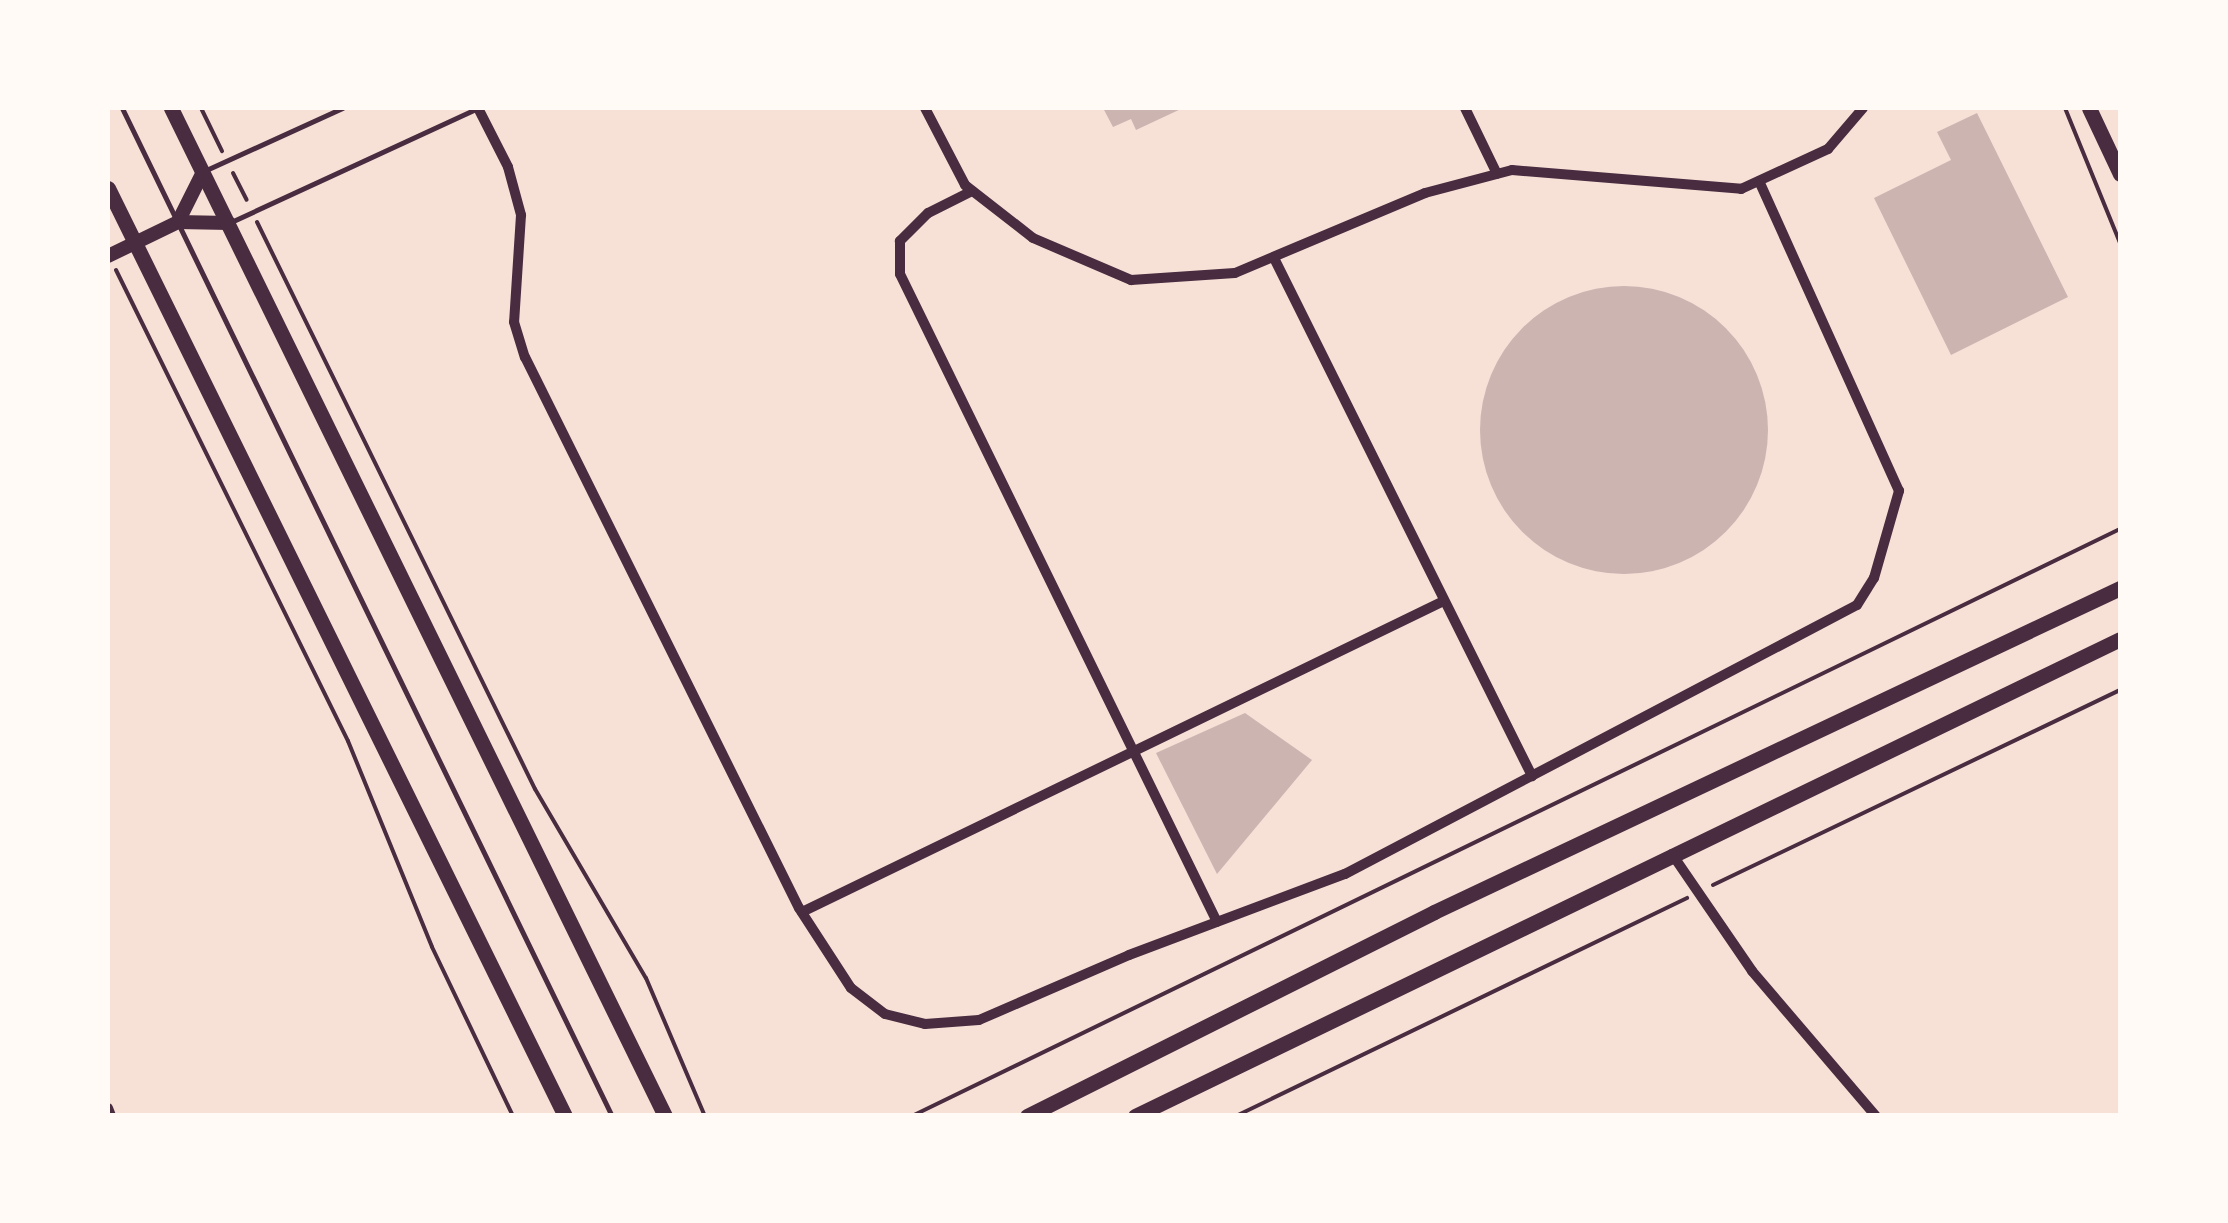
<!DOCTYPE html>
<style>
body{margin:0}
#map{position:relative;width:2228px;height:1223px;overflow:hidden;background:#f7e1d7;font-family:Lato,sans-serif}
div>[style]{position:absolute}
.building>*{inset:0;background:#ccb4b1}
.round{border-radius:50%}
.path>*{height:4px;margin:-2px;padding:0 2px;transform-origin:2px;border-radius:2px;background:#4a2c40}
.service>*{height:5px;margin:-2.5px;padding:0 2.5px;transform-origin:2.5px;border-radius:2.5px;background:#4a2c40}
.minor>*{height:10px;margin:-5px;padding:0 5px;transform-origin:5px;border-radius:5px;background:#4a2c40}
.tertiary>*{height:14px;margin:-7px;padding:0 7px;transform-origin:7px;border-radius:7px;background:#4a2c40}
.secondary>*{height:15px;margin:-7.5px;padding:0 7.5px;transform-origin:7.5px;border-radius:7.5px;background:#4a2c40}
span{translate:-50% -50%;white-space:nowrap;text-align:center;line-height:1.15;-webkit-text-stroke:10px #fffaf5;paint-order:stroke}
.frame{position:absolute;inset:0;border:110px solid #fffaf5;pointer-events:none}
</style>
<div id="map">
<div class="building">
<div style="clip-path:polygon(1103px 108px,1183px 108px,1136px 130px,1131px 119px,1113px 127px)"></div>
<div style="clip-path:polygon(1977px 113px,2068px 297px,1951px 355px,1874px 198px,1951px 160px,1937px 132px)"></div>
<div class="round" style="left:1480px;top:286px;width:288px;height:288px"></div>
<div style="clip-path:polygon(1245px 713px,1312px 760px,1217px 874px,1156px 753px)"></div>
</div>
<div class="path">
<div style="left:201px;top:108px;width:48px;rotate:64deg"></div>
<div style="left:2065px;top:108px;width:146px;rotate:67.8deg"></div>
<div style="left:233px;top:173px;width:30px;rotate:63deg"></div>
<div style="left:257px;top:222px;width:631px;rotate:63.88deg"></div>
<div style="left:535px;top:789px;width:219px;rotate:59.6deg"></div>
<div style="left:646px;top:978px;width:150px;rotate:66.9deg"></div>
<div style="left:116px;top:270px;width:525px;rotate:63.78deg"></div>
<div style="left:348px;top:741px;width:222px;rotate:67.8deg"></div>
<div style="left:432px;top:947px;width:187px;rotate:64.4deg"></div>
<div style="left:1713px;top:885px;width:451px;rotate:-25.6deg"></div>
<div style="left:912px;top:1116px;width:1343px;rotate:-25.92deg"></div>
<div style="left:1236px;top:1116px;width:501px;rotate:-25.8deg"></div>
</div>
<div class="service">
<div style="left:122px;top:108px;width:1121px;rotate:64.08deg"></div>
<div style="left:204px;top:171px;width:152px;rotate:-24.5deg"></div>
<div style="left:231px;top:222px;width:272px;rotate:-24.8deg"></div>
</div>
<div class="minor">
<div style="left:478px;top:108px;width:66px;rotate:63deg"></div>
<div style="left:508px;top:167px;width:50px;rotate:74.8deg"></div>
<div style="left:521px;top:215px;width:107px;rotate:93.7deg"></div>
<div style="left:514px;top:322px;width:37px;rotate:73deg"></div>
<div style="left:525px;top:357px;width:615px;rotate:63.56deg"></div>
<div style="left:799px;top:908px;width:95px;rotate:57deg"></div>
<div style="left:851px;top:988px;width:43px;rotate:37.4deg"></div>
<div style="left:885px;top:1014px;width:41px;rotate:14deg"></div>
<div style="left:925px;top:1024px;width:54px;rotate:-4.2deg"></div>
<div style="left:979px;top:1020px;width:163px;rotate:-23.4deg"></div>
<div style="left:1129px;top:955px;width:231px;rotate:-20.6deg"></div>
<div style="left:1345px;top:874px;width:578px;rotate:-27.72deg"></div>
<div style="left:1857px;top:605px;width:32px;rotate:-58deg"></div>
<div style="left:1874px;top:578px;width:91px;rotate:-74deg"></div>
<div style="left:1899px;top:491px;width:340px;rotate:-114.3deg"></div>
<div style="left:925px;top:108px;width:87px;rotate:62.5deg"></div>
<div style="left:965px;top:185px;width:86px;rotate:37.9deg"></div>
<div style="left:1033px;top:238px;width:107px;rotate:23.2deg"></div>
<div style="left:1131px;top:280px;width:104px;rotate:-3.9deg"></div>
<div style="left:1235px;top:273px;width:206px;rotate:-22.8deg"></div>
<div style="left:1425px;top:193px;width:90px;rotate:-14.8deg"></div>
<div style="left:1512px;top:170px;width:230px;rotate:4.7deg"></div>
<div style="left:1741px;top:189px;width:96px;rotate:-24.7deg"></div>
<div style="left:1828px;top:149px;width:54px;rotate:-49.5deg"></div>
<div style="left:1465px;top:108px;width:73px;rotate:64.1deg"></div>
<div style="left:972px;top:191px;width:49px;rotate:153.4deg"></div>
<div style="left:928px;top:213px;width:40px;rotate:135deg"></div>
<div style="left:900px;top:241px;width:33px;rotate:90deg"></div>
<div style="left:900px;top:274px;width:721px;rotate:63.93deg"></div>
<div style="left:1274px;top:258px;width:579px;rotate:63.52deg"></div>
<div style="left:1672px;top:854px;width:142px;rotate:55.6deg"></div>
<div style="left:1752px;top:971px;width:191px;rotate:49.5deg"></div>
<div style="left:802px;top:912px;width:713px;rotate:-25.85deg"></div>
<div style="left:108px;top:1108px;width:9px;rotate:69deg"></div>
</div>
<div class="tertiary">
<div style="left:178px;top:222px;width:56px;rotate:-63.4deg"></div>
<div style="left:108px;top:256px;width:78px;rotate:-25.9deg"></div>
<div style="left:178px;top:222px;width:51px;rotate:1.1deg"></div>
</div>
<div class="secondary">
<div style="left:171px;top:108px;width:1123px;rotate:63.89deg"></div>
<div style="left:2089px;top:108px;width:73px;rotate:64.8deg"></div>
<div style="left:108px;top:188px;width:1034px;rotate:63.78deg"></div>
<div style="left:1027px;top:1116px;width:455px;rotate:-26.6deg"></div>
<div style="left:1434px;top:912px;width:759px;rotate:-25.28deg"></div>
<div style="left:1135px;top:1116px;width:1094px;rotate:-25.84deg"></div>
</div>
<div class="frame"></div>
</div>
